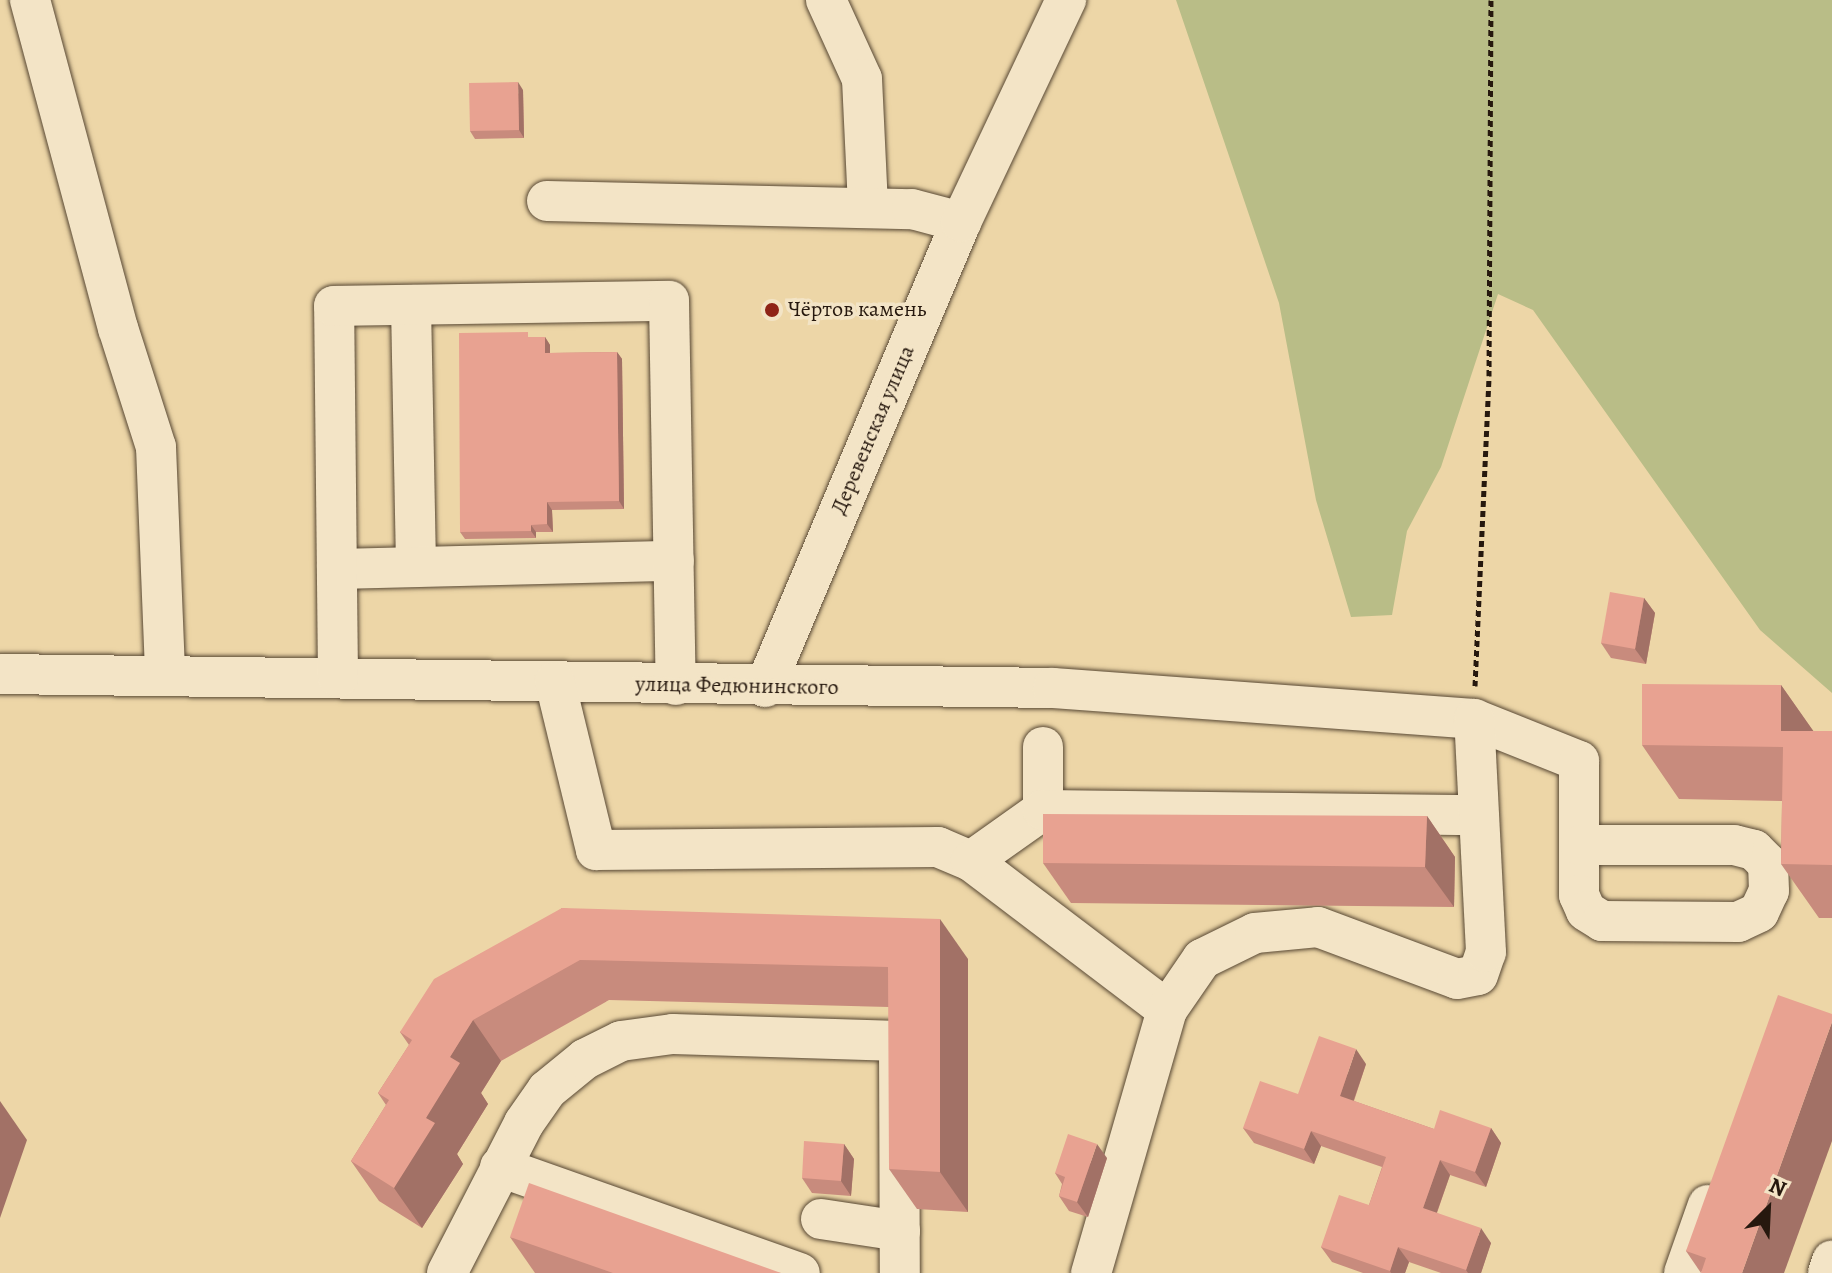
<!DOCTYPE html>
<meta charset="utf-8">
<style>
body{margin:0}
#map{position:relative;width:1832px;height:1273px;overflow:hidden;background:#edd6a7;font-family:Alegreya,serif}
div>[style]{position:absolute}
.green>*{inset:0;background:#b9bd87}
.path>*{height:5px;margin-top:-2.5px;transform-origin:0;background:repeating-linear-gradient(90deg,#26180e 0 6px,transparent 0 10px)}
.roads{filter:drop-shadow(0 0 2px #584834) drop-shadow(0 0 2px #584834)}
.minor>*{height:40px;margin:-20px;padding:0 20px;transform-origin:20px;border-radius:20px;background:#f3e4c6}
.wall>*{inset:0;background:#c88b7d}
.shaded-wall>*{inset:0;background:#a27166}
.building>*{inset:0;background:#e8a291}
.dots>*{width:22px;height:22px;translate:-50% -50%;box-sizing:border-box;border:4px solid #f3e4c6;border-radius:50%}
span{translate:-50% -50%;white-space:nowrap;text-align:center;line-height:1.15;-webkit-text-stroke:7px #f3e4c6;paint-order:stroke}
.poi-label{font-size:22px;color:#26180e}
.left{translate:0 -50%;text-align:left}
.street-label{font-size:22px;color:#26180e}
.north{position:absolute;left:1728px;top:1169px;width:80px;height:80px;-webkit-text-stroke:6px #f3e4c6;paint-order:stroke;rotate:24deg;font-size:22px;font-weight:700;line-height:32px;text-align:center;color:#26180e}
.north::after{content:'';display:block;margin:auto;width:28px;height:36px;background:#26180e;clip-path:polygon(50% 0,100% 100%,50% 72%,0 100%)}
</style>
<div id="map">
<div class="green">
<div style="clip-path:polygon(1176px 0,1832px 0,1832px 693px,1760px 630px,1533px 310px,1498px 294px,1441px 467px,1407px 531px,1392px 615px,1351px 617px,1316px 500px,1279px 303px)"></div>
</div>
<div class="path">
<div style="left:1475px;top:686px;width:310px;rotate:-87.4deg"></div>
<div style="left:1489px;top:376px;width:376px;rotate:-89.7deg"></div>
</div>
<div class="roads">
<div class="minor">
<div style="left:30px;top:0;width:340px;rotate:75deg"></div>
<div style="left:118px;top:328px;width:125px;rotate:72.3deg"></div>
<div style="left:156px;top:447px;width:226px;rotate:87.7deg"></div>
<div style="left:826px;top:0;width:87px;rotate:65.5deg"></div>
<div style="left:862px;top:79px;width:129px;rotate:87.3deg"></div>
<div style="left:547px;top:201px;width:365px;rotate:1.3deg"></div>
<div style="left:912px;top:209px;width:51px;rotate:14.9deg"></div>
<div style="left:411px;top:305px;width:262px;rotate:88.9deg"></div>
<div style="left:337px;top:569px;width:337px;rotate:-1.4deg"></div>
<div style="left:0;top:674px;width:1053px;rotate:0.76deg"></div>
<div style="left:1053px;top:688px;width:422px;rotate:4.2deg"></div>
<div style="left:1474px;top:719px;width:113px;rotate:21.8deg"></div>
<div style="left:1579px;top:761px;width:134px;rotate:90deg"></div>
<div style="left:1579px;top:895px;width:17px;rotate:66deg"></div>
<div style="left:1586px;top:911px;width:19px;rotate:32deg"></div>
<div style="left:1602px;top:921px;width:136px;rotate:0.4deg"></div>
<div style="left:1738px;top:922px;width:23px;rotate:-25deg"></div>
<div style="left:1759px;top:912px;width:23px;rotate:-65deg"></div>
<div style="left:1769px;top:891px;width:27px;rotate:-92deg"></div>
<div style="left:1768px;top:864px;width:20px;rotate:-135deg"></div>
<div style="left:1754px;top:850px;width:21px;rotate:-166deg"></div>
<div style="left:1734px;top:845px;width:154px;rotate:180deg"></div>
<div style="left:338px;top:677px;width:371px;rotate:-90.6deg"></div>
<div style="left:334px;top:306px;width:335px;rotate:-0.9deg"></div>
<div style="left:669px;top:301px;width:384px;rotate:89deg"></div>
<div style="left:555px;top:682px;width:173px;rotate:76.3deg"></div>
<div style="left:596px;top:850px;width:342px;rotate:-0.5deg"></div>
<div style="left:938px;top:847px;width:36px;rotate:23deg"></div>
<div style="left:971px;top:861px;width:246px;rotate:37.2deg"></div>
<div style="left:1167px;top:1010px;width:274px;rotate:106.1deg"></div>
<div style="left:765px;top:687px;width:505px;rotate:-67.14deg"></div>
<div style="left:961px;top:222px;width:246px;rotate:-64.7deg"></div>
<div style="left:1043px;top:810px;width:63px;rotate:-90deg"></div>
<div style="left:971px;top:861px;width:88px;rotate:-35.3deg"></div>
<div style="left:1043px;top:810px;width:435px;rotate:0.7deg"></div>
<div style="left:1167px;top:1010px;width:62px;rotate:-55.5deg"></div>
<div style="left:1202px;top:959px;width:59px;rotate:-26.1deg"></div>
<div style="left:1255px;top:933px;width:63px;rotate:-5.4deg"></div>
<div style="left:1318px;top:927px;width:148px;rotate:20.5deg"></div>
<div style="left:1457px;top:979px;width:21px;rotate:-11deg"></div>
<div style="left:1478px;top:975px;width:24px;rotate:-71deg"></div>
<div style="left:1486px;top:952px;width:233px;rotate:-92.9deg"></div>
<div style="left:500px;top:1167px;width:318px;rotate:19.5deg"></div>
<div style="left:821px;top:1219px;width:80px;rotate:8.6deg"></div>
<div style="left:447px;top:1273px;width:169px;rotate:-62.8deg"></div>
<div style="left:524px;top:1123px;width:40px;rotate:-55.1deg"></div>
<div style="left:547px;top:1090px;width:49px;rotate:-39.2deg"></div>
<div style="left:585px;top:1059px;width:40px;rotate:-26.6deg"></div>
<div style="left:621px;top:1041px;width:52px;rotate:-7.7deg"></div>
<div style="left:673px;top:1034px;width:226px;rotate:1.8deg"></div>
<div style="left:899px;top:1041px;width:232px;rotate:89.8deg"></div>
<div style="left:1684px;top:1273px;width:72px;rotate:-70.6deg"></div>
<div style="left:1828px;top:1273px;width:13px;rotate:-72deg"></div>
</div>
</div>
<div class="wall">
<div style="clip-path:polygon(523px 90px,524px 138px,475px 139px,470px 131px)"></div>
<div style="clip-path:polygon(531px 337px,545px 337px,550px 345px,550px 353px,617px 352px,622px 359px,624px 509px,552px 510px,553px 532px,536px 532px,536px 538px,465px 539px,460px 532px)"></div>
<div style="clip-path:polygon(1644px 598px,1655px 613px,1646px 664px,1611px 658px,1601px 643px)"></div>
<div style="clip-path:polygon(1781px 685px,1813px 731px,1832px 731px,1832px 918px,1819px 918px,1781px 864px,1782px 801px,1679px 799px,1642px 745px)"></div>
<div style="clip-path:polygon(1427px 816px,1455px 857px,1454px 907px,1071px 903px,1043px 863px)"></div>
<div style="clip-path:polygon(562px 908px,968px 959px,968px 1212px,917px 1209px,889px 1169px,889px 1007px,609px 1000px,501px 1061px,481px 1093px,488px 1104px,457px 1154px,463px 1164px,422px 1228px,379px 1201px,351px 1161px,386px 1105px,378px 1093px,409px 1045px,400px 1032px)"></div>
<div style="clip-path:polygon(1832px 1014px,1701px 1273px,1686px 1251px)"></div>
<div style="clip-path:polygon(1366px 1064px,1354px 1101px,1434px 1129px,1491px 1128px,1501px 1143px,1486px 1187px,1450px 1175px,1437px 1213px,1491px 1243px,1481px 1273px,1441px 1273px,1409px 1262px,1405px 1273px,1363px 1273px,1332px 1262px,1321px 1247px,1369px 1205px,1382px 1167px,1321px 1146px,1314px 1164px,1254px 1143px,1243px 1128px)"></div>
<div style="clip-path:polygon(844px 1144px,854px 1159px,851px 1196px,812px 1193px,802px 1178px)"></div>
<div style="clip-path:polygon(1107px 1158px,1088px 1217px,1069px 1211px,1059px 1196px,1062px 1184px,1055px 1173px)"></div>
<div style="clip-path:polygon(510px 1237px,781px 1273px,535px 1273px)"></div>
</div>
<div class="shaded-wall">
<div style="clip-path:polygon(518px 82px,523px 90px,524px 138px,519px 130px)"></div>
<div style="clip-path:polygon(545px 337px,550px 345px,550px 360px,545px 353px)"></div>
<div style="clip-path:polygon(617px 352px,622px 359px,624px 509px,619px 501px)"></div>
<div style="clip-path:polygon(547px 502px,552px 510px,553px 532px,547px 524px)"></div>
<div style="clip-path:polygon(531px 525px,536px 532px,536px 538px,531px 531px)"></div>
<div style="clip-path:polygon(1644px 598px,1655px 613px,1646px 664px,1635px 649px)"></div>
<div style="clip-path:polygon(1781px 685px,1819px 739px,1781px 731px)"></div>
<div style="clip-path:polygon(1427px 816px,1455px 857px,1454px 907px,1425px 867px)"></div>
<div style="clip-path:polygon(940px 919px,968px 959px,968px 1212px,940px 1172px)"></div>
<div style="clip-path:polygon(473px 1020px,501px 1061px,481px 1093px,488px 1104px,457px 1154px,463px 1164px,422px 1228px,394px 1188px,426px 1118px,450px 1057px)"></div>
<div style="clip-path:polygon(1832px 1022px,1832px 1141px,1784px 1273px,1742px 1273px)"></div>
<div style="clip-path:polygon(1356px 1049px,1366px 1064px,1350px 1111px,1340px 1096px)"></div>
<div style="clip-path:polygon(0 1101px,27px 1140px,0 1218px)"></div>
<div style="clip-path:polygon(1491px 1128px,1501px 1143px,1486px 1187px,1475px 1172px)"></div>
<div style="clip-path:polygon(1311px 1131px,1321px 1146px,1314px 1164px,1304px 1149px)"></div>
<div style="clip-path:polygon(844px 1144px,854px 1159px,851px 1196px,841px 1181px)"></div>
<div style="clip-path:polygon(1097px 1144px,1107px 1158px,1088px 1217px,1077px 1202px)"></div>
<div style="clip-path:polygon(1440px 1160px,1450px 1175px,1433px 1223px,1423px 1208px)"></div>
<div style="clip-path:polygon(1481px 1228px,1491px 1243px,1481px 1273px,1468px 1273px,1466px 1270px)"></div>
<div style="clip-path:polygon(1398px 1247px,1409px 1262px,1405px 1273px,1391px 1273px,1390px 1271px)"></div>
</div>
<div class="building">
<div style="clip-path:polygon(518px 82px,519px 130px,470px 131px,469px 83px)"></div>
<div style="clip-path:polygon(528px 332px,528px 337px,545px 337px,545px 353px,617px 352px,619px 501px,547px 502px,547px 524px,531px 525px,531px 531px,460px 532px,459px 333px)"></div>
<div style="clip-path:polygon(1610px 592px,1644px 598px,1635px 649px,1601px 643px)"></div>
<div style="clip-path:polygon(1642px 684px,1781px 685px,1781px 731px,1832px 731px,1832px 865px,1781px 864px,1783px 747px,1642px 745px)"></div>
<div style="clip-path:polygon(1043px 814px,1427px 816px,1425px 867px,1043px 863px)"></div>
<div style="clip-path:polygon(562px 908px,940px 919px,940px 1172px,889px 1169px,888px 967px,580px 960px,473px 1020px,450px 1057px,460px 1063px,426px 1118px,435px 1123px,394px 1188px,351px 1161px,389px 1100px,378px 1093px,412px 1040px,400px 1032px,434px 979px)"></div>
<div style="clip-path:polygon(1778px 995px,1832px 1014px,1832px 1022px,1742px 1273px,1701px 1273px,1706px 1258px,1686px 1251px)"></div>
<div style="clip-path:polygon(1319px 1036px,1356px 1049px,1340px 1096px,1434px 1129px,1440px 1110px,1491px 1128px,1475px 1172px,1440px 1160px,1423px 1208px,1481px 1228px,1466px 1270px,1398px 1247px,1390px 1271px,1321px 1247px,1339px 1195px,1369px 1205px,1386px 1157px,1311px 1131px,1304px 1149px,1243px 1128px,1260px 1081px,1298px 1094px)"></div>
<div style="clip-path:polygon(1068px 1134px,1097px 1144px,1077px 1202px,1059px 1196px,1065px 1177px,1055px 1173px)"></div>
<div style="clip-path:polygon(804px 1141px,844px 1144px,841px 1181px,802px 1178px)"></div>
<div style="clip-path:polygon(529px 1183px,781px 1273px,613px 1273px,510px 1237px)"></div>
</div>
<div class="dots">
<div style="left:772px;top:310px;background:#8f2418"></div>
</div>
<div class="poi-label">
<span class="left" style="left:788px;top:310px">Чёртов камень</span>
</div>
<div class="street-label">
<span style="left:873px;top:430px;rotate:-67deg">Деревенская улица</span>
<span style="left:737px;top:686px;rotate:1deg">улица Федюнинского</span>
</div>
<div class="north">N</div>
</div>
